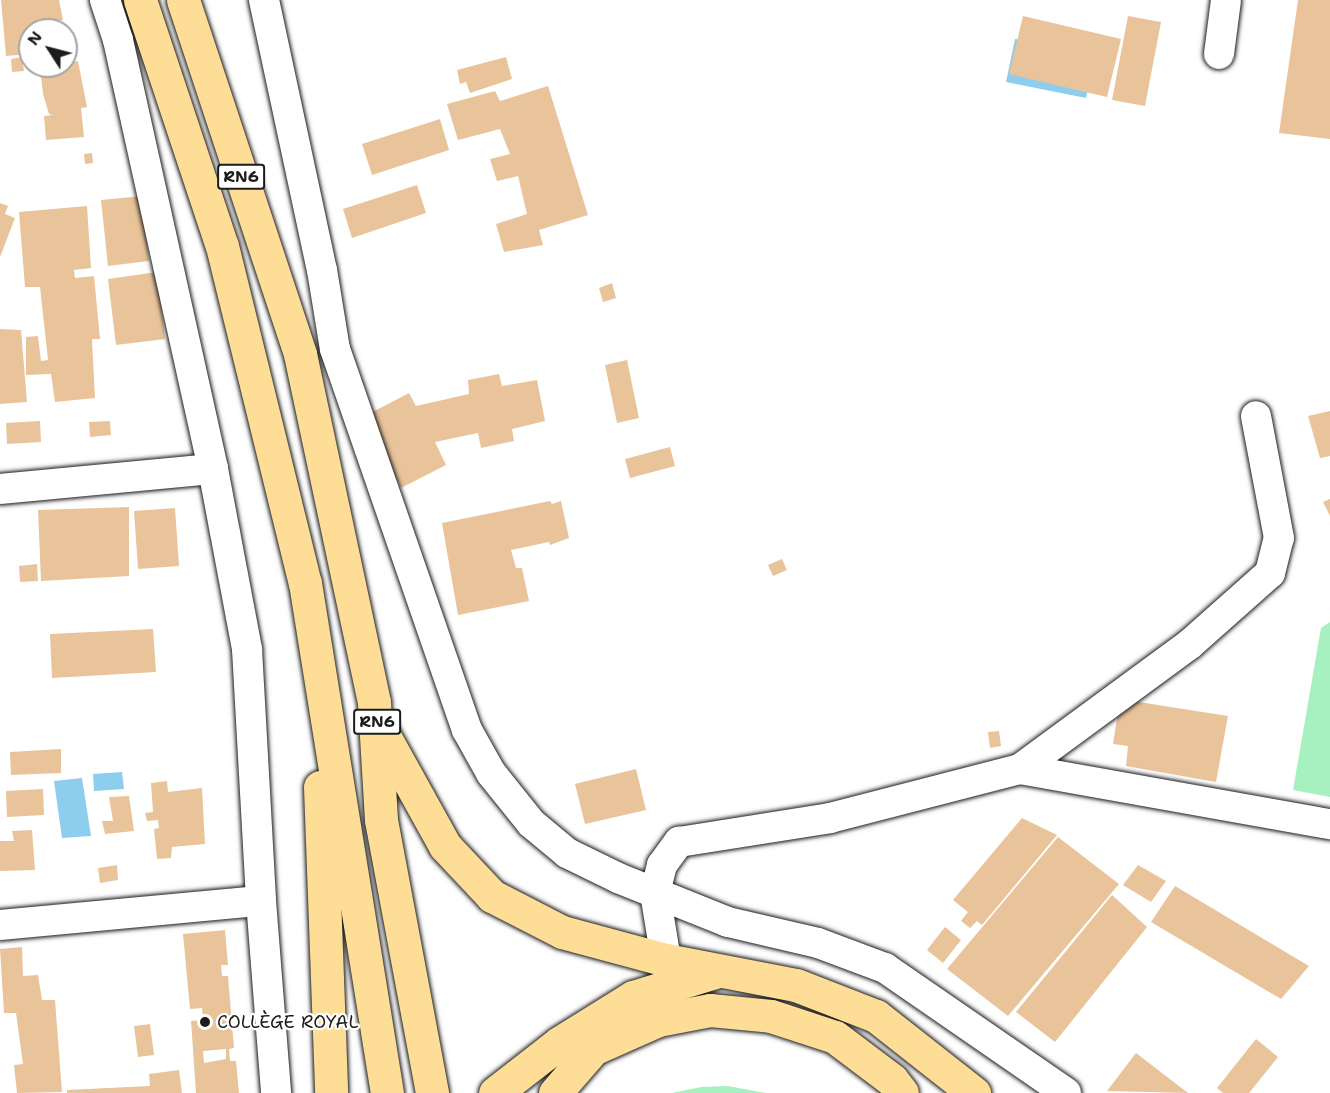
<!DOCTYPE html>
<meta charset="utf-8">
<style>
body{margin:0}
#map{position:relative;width:1330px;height:1093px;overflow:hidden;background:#fff;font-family:"Shantell Sans",sans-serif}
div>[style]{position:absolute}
.green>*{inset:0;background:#a7f0bf}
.water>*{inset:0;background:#8dcdee}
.building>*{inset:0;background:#e9c49a}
.roads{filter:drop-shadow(0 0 2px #1c1c1c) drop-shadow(0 0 2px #1c1c1c)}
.street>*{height:30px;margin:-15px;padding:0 15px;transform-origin:15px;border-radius:15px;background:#fff}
.highway>*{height:33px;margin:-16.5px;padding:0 16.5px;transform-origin:16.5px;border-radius:16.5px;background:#fedd96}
.dots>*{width:16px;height:16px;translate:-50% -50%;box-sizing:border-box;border:3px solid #fff;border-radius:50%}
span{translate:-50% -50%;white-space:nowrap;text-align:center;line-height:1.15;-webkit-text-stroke:4.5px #fff;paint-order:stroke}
.shield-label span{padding:2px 4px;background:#fff;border:2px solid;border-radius:4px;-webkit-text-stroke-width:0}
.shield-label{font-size:16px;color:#1c1c1c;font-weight:700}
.poi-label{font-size:18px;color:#1c1c1c}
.left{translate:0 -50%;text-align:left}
.north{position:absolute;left:18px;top:18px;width:60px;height:60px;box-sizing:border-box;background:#fff;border:2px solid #a4a4a4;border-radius:50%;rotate:306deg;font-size:16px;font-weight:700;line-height:24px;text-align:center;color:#1c1c1c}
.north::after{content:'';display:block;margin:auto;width:21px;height:27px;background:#1c1c1c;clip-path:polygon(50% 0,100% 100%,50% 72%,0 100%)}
</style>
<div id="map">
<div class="green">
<div style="clip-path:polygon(1330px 622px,1330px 797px,1293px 790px,1321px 628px)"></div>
<div style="clip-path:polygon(728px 1086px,766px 1093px,672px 1093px,701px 1087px)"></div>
</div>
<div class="water">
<div style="clip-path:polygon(1015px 39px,1095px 55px,1086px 98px,1006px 82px)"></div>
<div style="clip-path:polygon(122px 772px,124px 789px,94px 791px,93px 774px)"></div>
<div style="clip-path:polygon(82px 778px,91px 836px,62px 838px,54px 781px)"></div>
</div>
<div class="building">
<div style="clip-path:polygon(1px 0,59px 0,63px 20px,47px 23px,47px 30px,30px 30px,30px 54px,6px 56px)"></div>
<div style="clip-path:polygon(1298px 0,1330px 0,1330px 139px,1279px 133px)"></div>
<div style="clip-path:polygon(1023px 16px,1121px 39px,1107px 97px,1009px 74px)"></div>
<div style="clip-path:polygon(1128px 16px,1161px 22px,1145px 106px,1112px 100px)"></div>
<div style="clip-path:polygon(22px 57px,24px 71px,12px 72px,11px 59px)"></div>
<div style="clip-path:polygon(506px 57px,512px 79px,470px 93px,466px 82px,460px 84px,457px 70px)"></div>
<div style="clip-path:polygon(78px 61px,87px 107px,81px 108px,84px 137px,46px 140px,44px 116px,53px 115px,49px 114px,43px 94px,40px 68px)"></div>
<div style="clip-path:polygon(548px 86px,588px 215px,539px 230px,543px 245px,504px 252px,496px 224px,527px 214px,518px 176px,497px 181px,490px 159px,510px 154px,500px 129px,458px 140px,447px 104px,495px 91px,500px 101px)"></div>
<div style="clip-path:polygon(440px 119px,449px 150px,372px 175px,362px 144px)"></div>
<div style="clip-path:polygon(92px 153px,93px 163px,85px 164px,84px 154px)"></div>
<div style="clip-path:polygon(417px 185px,426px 213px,352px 238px,343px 209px)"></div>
<div style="clip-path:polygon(142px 196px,149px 261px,108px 266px,101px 200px)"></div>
<div style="clip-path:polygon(0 203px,8px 206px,5px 214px,15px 218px,0 257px)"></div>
<div style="clip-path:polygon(87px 206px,91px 268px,74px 270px,75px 278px,94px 276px,100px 339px,92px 339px,95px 398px,55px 402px,51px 374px,26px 375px,26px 337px,38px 336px,41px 361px,48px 360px,40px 287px,25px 287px,19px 212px)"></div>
<div style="clip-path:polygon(157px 272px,165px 339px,116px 345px,108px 279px)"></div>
<div style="clip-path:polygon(612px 283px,616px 298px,603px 302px,599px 288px)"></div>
<div style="clip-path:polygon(0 329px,21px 330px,27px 402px,0 404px)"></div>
<div style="clip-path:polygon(627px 360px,639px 418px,617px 423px,605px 365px)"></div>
<div style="clip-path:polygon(499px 374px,502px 386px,537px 380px,545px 421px,512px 429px,514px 441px,481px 448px,478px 433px,435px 442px,446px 465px,401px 488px,365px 416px,409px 393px,416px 406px,469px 394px,468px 380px)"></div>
<div style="clip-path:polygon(1330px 411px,1330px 456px,1320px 458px,1308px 416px)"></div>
<div style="clip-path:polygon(40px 421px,41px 442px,7px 444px,6px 423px)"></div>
<div style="clip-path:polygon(110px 421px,111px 435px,90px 437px,89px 422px)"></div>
<div style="clip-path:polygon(670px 447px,675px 466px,630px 478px,625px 459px)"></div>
<div style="clip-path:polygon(1330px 499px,1330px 516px,1323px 502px)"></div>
<div style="clip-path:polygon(550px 501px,552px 504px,561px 501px,569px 538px,550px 545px,549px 542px,511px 550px,516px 568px,522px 568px,529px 601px,458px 615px,442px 523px)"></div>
<div style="clip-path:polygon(129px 507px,129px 576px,41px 581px,38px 510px)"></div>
<div style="clip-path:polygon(175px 508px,179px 566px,138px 569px,134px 511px)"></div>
<div style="clip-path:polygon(782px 559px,787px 570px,773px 576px,768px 565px)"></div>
<div style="clip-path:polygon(37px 564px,38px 581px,20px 582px,19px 566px)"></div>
<div style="clip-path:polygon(153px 629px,156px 672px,52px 678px,50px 634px)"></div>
<div style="clip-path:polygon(1120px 699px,1228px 716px,1216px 782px,1126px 766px,1128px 746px,1113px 744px)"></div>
<div style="clip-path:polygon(999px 731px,1001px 746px,990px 748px,988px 732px)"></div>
<div style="clip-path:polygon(61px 749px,61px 773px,11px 775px,10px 752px)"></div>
<div style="clip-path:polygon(636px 769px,646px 810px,585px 824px,575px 784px)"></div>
<div style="clip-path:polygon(167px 781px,168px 792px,202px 788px,205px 844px,172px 847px,171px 858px,157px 859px,154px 829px,159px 828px,158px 820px,147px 821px,145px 813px,153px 812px,151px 783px)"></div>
<div style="clip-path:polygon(43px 789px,44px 815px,7px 817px,6px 791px)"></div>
<div style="clip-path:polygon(129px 796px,134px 831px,105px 834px,102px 821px,113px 821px,109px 797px)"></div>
<div style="clip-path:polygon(1022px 818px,1057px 835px,982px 925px,977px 921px,970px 928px,961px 921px,968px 912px,953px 900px)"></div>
<div style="clip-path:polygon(32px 830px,35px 870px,0 871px,0 841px,14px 841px,12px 831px)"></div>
<div style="clip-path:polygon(1058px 837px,1119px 884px,1008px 1016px,947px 969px)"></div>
<div style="clip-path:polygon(117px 865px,118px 880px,100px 883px,98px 868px)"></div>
<div style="clip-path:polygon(1138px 865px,1166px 881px,1151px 902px,1123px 885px)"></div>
<div style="clip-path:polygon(1175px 886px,1309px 966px,1281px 999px,1151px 922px)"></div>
<div style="clip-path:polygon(1112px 895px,1147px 927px,1055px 1042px,1016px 1012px)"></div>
<div style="clip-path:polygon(945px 927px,961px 940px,943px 963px,927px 950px)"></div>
<div style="clip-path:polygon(evenodd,225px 930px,228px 965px,221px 965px,222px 976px,228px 976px,234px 1048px,229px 1049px,230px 1061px,236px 1061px,239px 1093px,196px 1093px,191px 1021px,203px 1020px,202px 1008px,190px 1009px,183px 934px,225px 930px,226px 1049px,226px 1059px,204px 1063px,203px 1051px,226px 1049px)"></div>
<div style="clip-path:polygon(22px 947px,23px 976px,38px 975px,42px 1000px,55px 1000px,62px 1092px,17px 1093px,14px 1065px,23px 1064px,16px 1013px,4px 1013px,0 949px)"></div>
<div style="clip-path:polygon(150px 1024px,154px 1055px,138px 1057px,134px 1026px)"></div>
<div style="clip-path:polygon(1256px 1039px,1278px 1057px,1249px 1093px,1223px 1093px,1217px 1088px)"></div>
<div style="clip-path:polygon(1136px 1053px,1188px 1093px,1107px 1091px)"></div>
<div style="clip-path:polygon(179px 1070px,182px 1093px,67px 1093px,67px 1090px,150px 1086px,149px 1074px)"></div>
</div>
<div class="roads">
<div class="street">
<div style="left:105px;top:0;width:42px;rotate:72deg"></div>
<div style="left:118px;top:40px;width:439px;rotate:77.5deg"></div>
<div style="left:213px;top:469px;width:183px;rotate:79.3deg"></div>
<div style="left:247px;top:649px;width:252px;rotate:86.8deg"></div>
<div style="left:261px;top:901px;width:193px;rotate:85.5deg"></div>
<div style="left:264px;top:0;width:276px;rotate:77.9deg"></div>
<div style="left:322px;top:270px;width:80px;rotate:80.7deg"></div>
<div style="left:335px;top:349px;width:403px;rotate:70.9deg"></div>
<div style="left:467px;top:730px;width:49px;rotate:60.8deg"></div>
<div style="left:491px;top:773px;width:64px;rotate:51.3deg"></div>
<div style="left:531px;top:823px;width:47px;rotate:39.8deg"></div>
<div style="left:567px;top:853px;width:57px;rotate:26.1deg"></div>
<div style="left:618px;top:878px;width:118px;rotate:21.8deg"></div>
<div style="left:728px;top:922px;width:92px;rotate:13.1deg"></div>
<div style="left:818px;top:943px;width:72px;rotate:20.5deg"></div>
<div style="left:885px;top:968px;width:220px;rotate:34.6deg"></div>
<div style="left:1219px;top:54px;width:54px;rotate:-82.6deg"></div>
<div style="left:0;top:489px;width:214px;rotate:-5.4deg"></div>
<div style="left:1020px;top:769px;width:315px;rotate:10.1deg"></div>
<div style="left:0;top:925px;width:262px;rotate:-5.3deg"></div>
<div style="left:666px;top:960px;width:68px;rotate:-99.3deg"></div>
<div style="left:655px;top:893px;width:29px;rotate:-76deg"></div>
<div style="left:662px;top:865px;width:29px;rotate:-54deg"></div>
<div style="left:679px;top:842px;width:153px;rotate:-9deg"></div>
<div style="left:830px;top:818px;width:196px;rotate:-14.5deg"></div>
<div style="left:1020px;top:769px;width:211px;rotate:-36.3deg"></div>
<div style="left:1190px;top:644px;width:107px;rotate:-41.6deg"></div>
<div style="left:1270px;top:573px;width:36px;rotate:-76deg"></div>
<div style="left:1279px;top:538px;width:124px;rotate:-100.7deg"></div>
</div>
<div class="highway">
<div style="left:140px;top:0;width:259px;rotate:71.6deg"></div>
<div style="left:222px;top:246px;width:347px;rotate:76.2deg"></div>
<div style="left:305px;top:583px;width:517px;rotate:80.87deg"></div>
<div style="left:183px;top:0;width:373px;rotate:71.7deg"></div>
<div style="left:300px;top:354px;width:356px;rotate:78deg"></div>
<div style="left:374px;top:702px;width:118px;rotate:86.6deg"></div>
<div style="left:381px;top:820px;width:278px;rotate:79.4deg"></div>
<div style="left:378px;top:725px;width:138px;rotate:61deg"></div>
<div style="left:445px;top:846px;width:69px;rotate:46.8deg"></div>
<div style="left:492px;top:896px;width:79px;rotate:27.2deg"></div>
<div style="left:562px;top:932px;width:108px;rotate:15.1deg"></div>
<div style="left:666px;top:960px;width:132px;rotate:10.9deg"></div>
<div style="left:796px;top:985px;width:86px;rotate:21.2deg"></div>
<div style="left:876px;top:1016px;width:125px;rotate:38.2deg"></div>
<div style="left:320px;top:787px;width:306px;rotate:87.9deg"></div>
<div style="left:495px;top:1093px;width:81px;rotate:-38deg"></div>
<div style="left:559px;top:1043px;width:87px;rotate:-31.9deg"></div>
<div style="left:633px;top:997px;width:86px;rotate:-17deg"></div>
<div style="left:555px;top:1093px;width:58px;rotate:-49.2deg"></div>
<div style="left:593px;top:1049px;width:71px;rotate:-24deg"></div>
<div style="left:658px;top:1020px;width:53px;rotate:-10.9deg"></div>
<div style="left:710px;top:1010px;width:61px;rotate:5.6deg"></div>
<div style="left:771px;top:1016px;width:67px;rotate:18.2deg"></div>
<div style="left:835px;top:1037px;width:71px;rotate:37deg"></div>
<div style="left:892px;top:1080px;width:16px;rotate:52deg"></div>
</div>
</div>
<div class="dots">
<div style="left:205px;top:1022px;background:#1c1c1c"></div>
</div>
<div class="shield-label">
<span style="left:241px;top:177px">RN6</span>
<span style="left:377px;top:722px">RN6</span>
</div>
<div class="poi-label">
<span class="left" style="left:217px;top:1022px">COLLÈGE ROYAL</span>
</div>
<div class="north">N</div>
</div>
